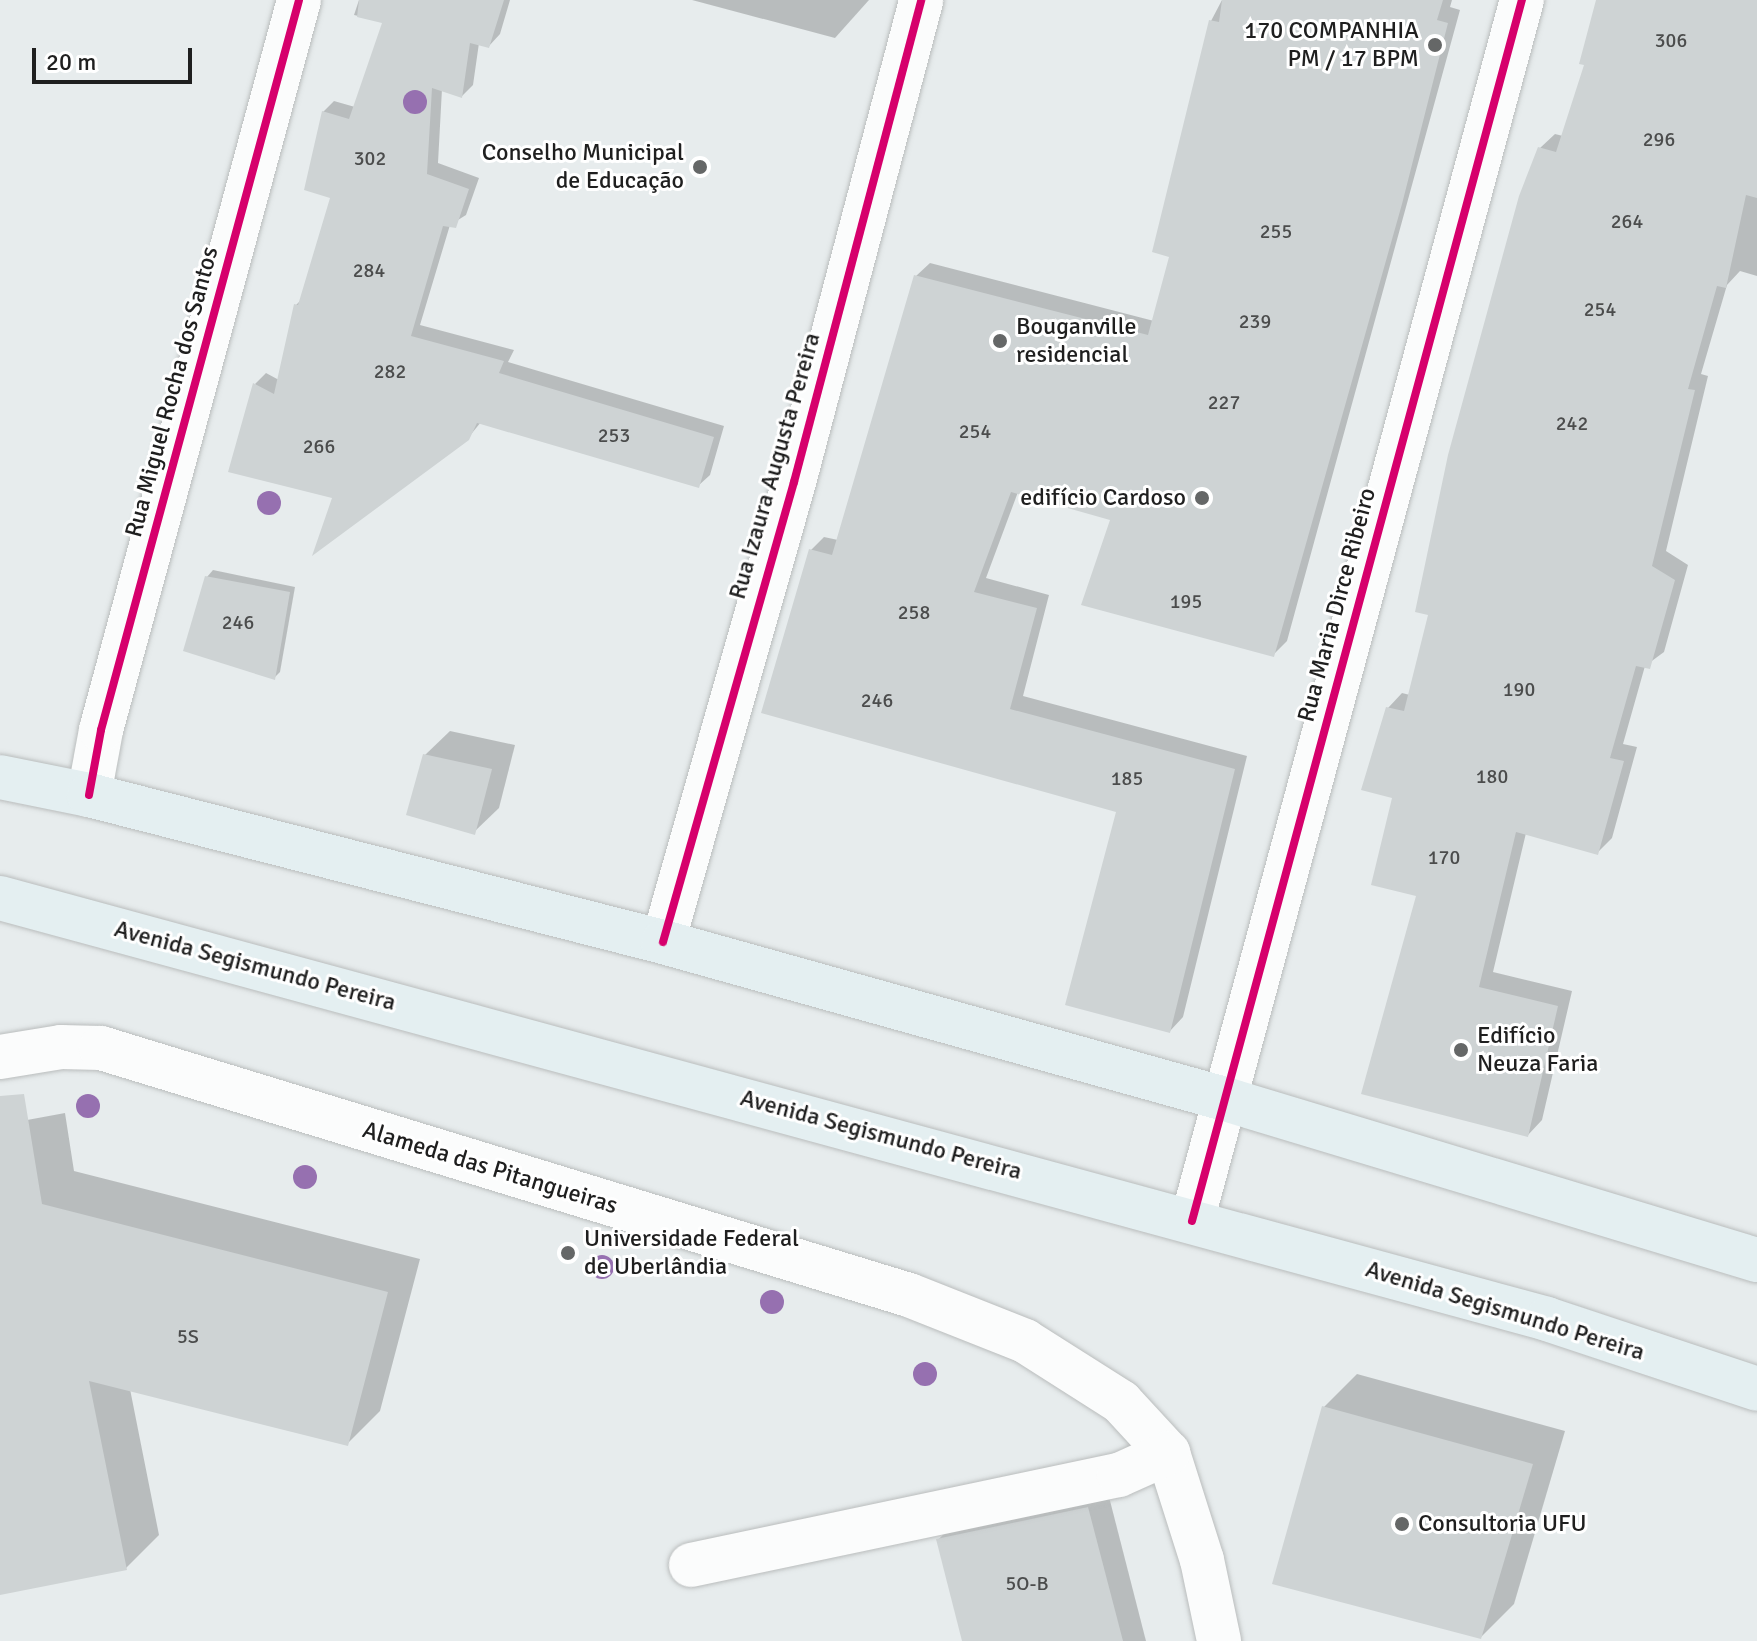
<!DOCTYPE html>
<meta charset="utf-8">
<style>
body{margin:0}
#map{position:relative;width:1757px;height:1641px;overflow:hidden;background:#e7eced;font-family:Signika,sans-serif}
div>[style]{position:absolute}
.shadow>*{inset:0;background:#0003}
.building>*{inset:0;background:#ced3d4}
.roads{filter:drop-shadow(0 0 2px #babdbd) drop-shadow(0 0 2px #babdbd)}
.minor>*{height:44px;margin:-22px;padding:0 22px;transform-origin:22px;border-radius:22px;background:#fbfcfc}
.major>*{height:44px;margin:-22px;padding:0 22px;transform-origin:22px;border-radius:22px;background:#e4eff1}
.cycleway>*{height:8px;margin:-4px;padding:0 4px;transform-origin:4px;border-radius:4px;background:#d6006c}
.trees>*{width:24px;height:24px;margin:-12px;border-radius:50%;background:#9670b0}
.dots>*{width:22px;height:22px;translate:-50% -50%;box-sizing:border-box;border:4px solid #fff;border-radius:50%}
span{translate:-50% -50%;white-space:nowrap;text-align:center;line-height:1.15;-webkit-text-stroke:6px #fff;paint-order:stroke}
.number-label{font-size:20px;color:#4b4c4c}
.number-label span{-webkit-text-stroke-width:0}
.poi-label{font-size:24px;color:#1f1f1f}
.right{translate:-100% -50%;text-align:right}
.left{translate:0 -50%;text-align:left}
.street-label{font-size:24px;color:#1f1f1f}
.scale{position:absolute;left:32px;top:48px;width:160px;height:36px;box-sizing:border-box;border:4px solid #1f1f1f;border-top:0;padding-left:10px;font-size:24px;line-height:28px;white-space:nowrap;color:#1f1f1f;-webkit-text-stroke:6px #fff;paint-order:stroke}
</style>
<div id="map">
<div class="shadow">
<div style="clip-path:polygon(359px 0,510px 0,500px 34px,489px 46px,479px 43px,473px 85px,462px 96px,442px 89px,438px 163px,479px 178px,466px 215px,450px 225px,420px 325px,514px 350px,508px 362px,724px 426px,710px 475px,698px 486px,481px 422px,468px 438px,334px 497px,255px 384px,266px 373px,279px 380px,296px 305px,302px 299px,332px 196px,323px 112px,334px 101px,355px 107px,385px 22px,354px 15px)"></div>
<div style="clip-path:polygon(692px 0,869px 0,835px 38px)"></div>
<div style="clip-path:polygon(1222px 0,1452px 0,1450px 7px,1460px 10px,1287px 641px,1274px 654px,1112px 518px,1018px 492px,986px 578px,1049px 595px,1023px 696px,1247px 756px,1183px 1017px,1170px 1031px,1118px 810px,811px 550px,824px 537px,838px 540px,916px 276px,930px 263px,1154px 321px,1172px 256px,1211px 21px)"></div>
<div style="clip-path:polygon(1599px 0,1757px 0,1757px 276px,1740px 271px,1727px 285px,1701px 374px,1708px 376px,1666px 551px,1688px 565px,1664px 652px,1645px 666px,1623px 744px,1637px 747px,1612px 838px,1597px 853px,1526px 833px,1493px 972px,1572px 991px,1542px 1120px,1528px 1135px,1394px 797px,1388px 708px,1402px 693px,1410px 695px,1540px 148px,1555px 134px,1563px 136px,1587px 63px)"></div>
<div style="clip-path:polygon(213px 570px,295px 587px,280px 672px,274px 678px,207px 577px)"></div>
<div style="clip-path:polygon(450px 731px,515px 745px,499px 808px,474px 832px,425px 755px)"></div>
<div style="clip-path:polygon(65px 1113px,74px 1171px,420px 1259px,380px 1411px,347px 1444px,130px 1389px,159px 1535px,126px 1568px,0 1593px,0 1125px)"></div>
<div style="clip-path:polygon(1357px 1374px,1565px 1431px,1514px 1604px,1481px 1637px,1324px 1407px)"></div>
<div style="clip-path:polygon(1107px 1489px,1146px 1641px,964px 1641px,938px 1540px,957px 1520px)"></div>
</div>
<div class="building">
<div style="clip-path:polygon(359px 0,504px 0,489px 48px,470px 43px,462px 98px,432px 88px,427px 174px,469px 189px,456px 228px,443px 226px,411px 336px,504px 361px,499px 373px,714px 437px,699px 488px,477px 423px,469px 440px,312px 556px,332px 498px,228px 472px,253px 383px,274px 394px,294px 304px,298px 305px,330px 198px,304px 190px,322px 111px,349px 119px,382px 23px,357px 17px)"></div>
<div style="clip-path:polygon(1222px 0,1443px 0,1437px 20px,1448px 23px,1402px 204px,1274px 657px,1081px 605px,1110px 520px,1011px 492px,974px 592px,1037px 608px,1010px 709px,1235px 769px,1170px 1033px,1065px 1005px,1116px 812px,761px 713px,809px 549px,832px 555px,914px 275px,1148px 335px,1169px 257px,1152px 252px,1209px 20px,1219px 22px)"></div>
<div style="clip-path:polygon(1596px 0,1757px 0,1757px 198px,1746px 195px,1726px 288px,1717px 286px,1688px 389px,1695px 390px,1652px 566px,1675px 580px,1650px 669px,1636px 666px,1610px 758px,1624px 761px,1598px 855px,1516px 832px,1479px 987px,1558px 1006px,1528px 1137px,1361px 1094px,1416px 896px,1371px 885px,1392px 798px,1361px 790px,1386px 707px,1404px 711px,1428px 615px,1415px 612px,1448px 455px,1519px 196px,1538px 147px,1556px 152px,1584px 65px,1579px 64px)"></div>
<div style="clip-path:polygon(205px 576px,290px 592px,275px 680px,183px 651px)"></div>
<div style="clip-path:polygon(423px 754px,492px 769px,475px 835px,406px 815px)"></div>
<div style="clip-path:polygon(24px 1094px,42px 1204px,388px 1292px,348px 1446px,89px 1381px,127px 1570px,0 1595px,0 1096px)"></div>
<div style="clip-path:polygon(1322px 1406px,1533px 1464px,1481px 1639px,1272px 1584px)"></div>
<div style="clip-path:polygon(1088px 1507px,1123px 1641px,962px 1641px,936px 1539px)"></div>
</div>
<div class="roads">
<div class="minor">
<div style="left:89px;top:795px;width:66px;rotate:-79.5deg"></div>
<div style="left:101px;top:730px;width:756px;rotate:-74.82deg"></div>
<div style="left:663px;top:942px;width:478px;rotate:-74.1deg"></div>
<div style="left:794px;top:482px;width:498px;rotate:-75.2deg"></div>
<div style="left:0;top:1057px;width:62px;rotate:-9.3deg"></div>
<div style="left:61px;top:1047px;width:40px;rotate:1.4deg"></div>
<div style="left:101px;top:1048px;width:845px;rotate:17deg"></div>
<div style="left:909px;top:1295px;width:125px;rotate:21.6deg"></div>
<div style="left:1025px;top:1341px;width:114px;rotate:32.4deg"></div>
<div style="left:1121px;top:1402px;width:69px;rotate:47.3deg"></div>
<div style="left:1168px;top:1453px;width:112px;rotate:72.4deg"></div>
<div style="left:1202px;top:1560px;width:83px;rotate:78.1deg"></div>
<div style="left:1192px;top:1221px;width:1265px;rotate:-74.88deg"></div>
<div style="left:691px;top:1565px;width:437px;rotate:-11.9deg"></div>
<div style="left:1119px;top:1475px;width:54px;rotate:-24.2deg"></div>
</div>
<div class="major">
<div style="left:0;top:777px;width:91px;rotate:11.4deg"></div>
<div style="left:89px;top:795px;width:593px;rotate:14.36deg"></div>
<div style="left:663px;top:942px;width:584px;rotate:15.61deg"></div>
<div style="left:1225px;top:1099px;width:556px;rotate:16.84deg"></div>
<div style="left:0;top:898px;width:1603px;rotate:15.22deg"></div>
<div style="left:1547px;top:1319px;width:221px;rotate:18.4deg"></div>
</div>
</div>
<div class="cycleway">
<div style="left:89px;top:795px;width:66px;rotate:-79.5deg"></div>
<div style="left:101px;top:730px;width:756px;rotate:-74.82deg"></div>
<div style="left:663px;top:942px;width:478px;rotate:-74.1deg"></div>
<div style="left:794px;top:482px;width:498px;rotate:-75.2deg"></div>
<div style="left:1192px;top:1221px;width:1265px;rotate:-74.88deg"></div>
</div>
<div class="trees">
<div style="left:415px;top:102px"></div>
<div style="left:269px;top:503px"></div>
<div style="left:88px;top:1106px"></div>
<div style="left:305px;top:1177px"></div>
<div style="left:602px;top:1267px"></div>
<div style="left:772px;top:1302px"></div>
<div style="left:925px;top:1374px"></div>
</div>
<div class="dots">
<div style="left:1435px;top:45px;background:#656767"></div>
<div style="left:700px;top:167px;background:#656767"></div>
<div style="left:1000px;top:341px;background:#656767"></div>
<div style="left:1202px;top:498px;background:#656767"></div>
<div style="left:1461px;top:1050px;background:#656767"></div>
<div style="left:568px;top:1253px;background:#656767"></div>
<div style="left:1402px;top:1524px;background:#656767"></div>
</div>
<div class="number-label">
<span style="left:1671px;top:40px">306</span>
<span style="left:1659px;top:139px">296</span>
<span style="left:370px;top:158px">302</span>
<span style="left:1627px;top:221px">264</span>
<span style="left:1276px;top:231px">255</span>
<span style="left:369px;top:270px">284</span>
<span style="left:1600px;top:309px">254</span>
<span style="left:1255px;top:321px">239</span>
<span style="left:390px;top:371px">282</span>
<span style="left:1224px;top:402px">227</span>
<span style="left:1572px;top:423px">242</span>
<span style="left:975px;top:431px">254</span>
<span style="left:614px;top:435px">253</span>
<span style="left:319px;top:446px">266</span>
<span style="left:1186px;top:601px">195</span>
<span style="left:914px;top:612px">258</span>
<span style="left:238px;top:622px">246</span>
<span style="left:1519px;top:689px">190</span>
<span style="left:877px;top:700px">246</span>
<span style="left:1492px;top:776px">180</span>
<span style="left:1127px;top:778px">185</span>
<span style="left:1444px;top:857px">170</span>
<span style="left:188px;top:1336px">5S</span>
<span style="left:1027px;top:1583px">5O-B</span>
</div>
<div class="poi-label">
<span class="right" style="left:1419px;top:45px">170 COMPANHIA<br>PM / 17 BPM</span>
<span class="right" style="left:684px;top:167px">Conselho Municipal<br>de Educação</span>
<span class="left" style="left:1016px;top:341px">Bouganville<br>residencial</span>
<span class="right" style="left:1186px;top:498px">edifício Cardoso</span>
<span class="left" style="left:1477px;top:1050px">Edifício<br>Neuza Faria</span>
<span class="left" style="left:584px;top:1253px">Universidade Federal<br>de Uberlândia</span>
<span class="left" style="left:1418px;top:1524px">Consultoria UFU</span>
</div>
<div class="street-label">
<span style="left:172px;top:392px;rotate:-75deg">Rua Miguel Rocha dos Santos</span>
<span style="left:775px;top:466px;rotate:-74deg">Rua Izaura Augusta Pereira</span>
<span style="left:1337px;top:605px;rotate:-75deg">Rua Maria Dirce Ribeiro</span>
<span style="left:255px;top:966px;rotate:15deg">Avenida Segismundo Pereira</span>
<span style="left:881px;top:1135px;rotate:15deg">Avenida Segismundo Pereira</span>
<span style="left:490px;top:1168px;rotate:17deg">Alameda das Pitangueiras</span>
<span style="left:1505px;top:1311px;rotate:17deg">Avenida Segismundo Pereira</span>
</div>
<div class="scale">20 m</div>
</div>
